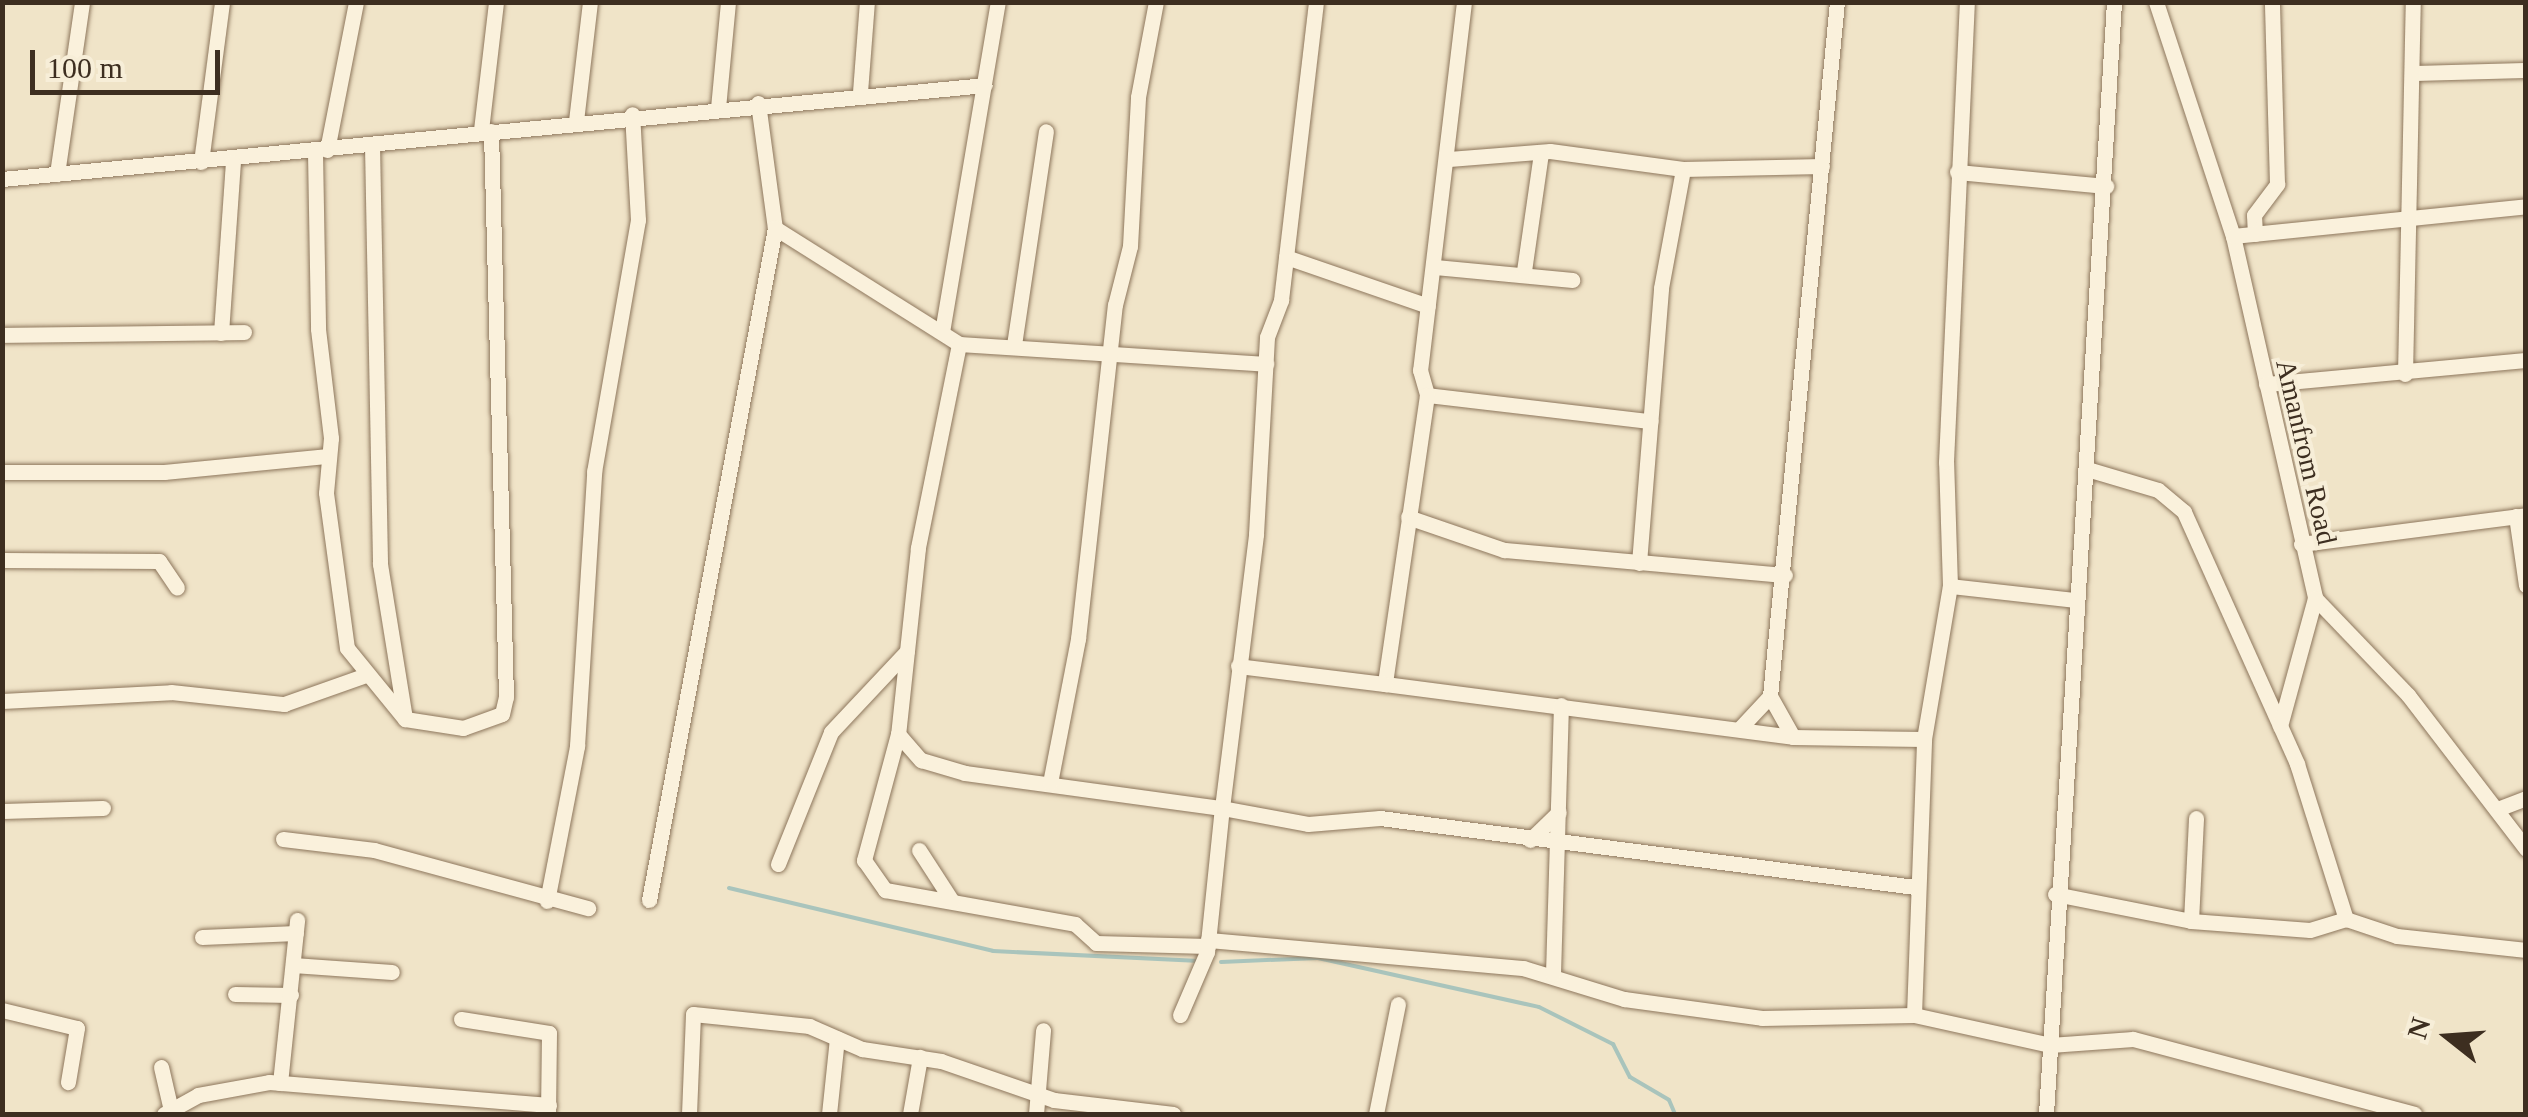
<!DOCTYPE html>
<style>
body{margin:0}
#map{position:relative;width:2528px;height:1117px;overflow:hidden;background:#f0e4c8;font-family:Georgia,serif}
div>[style]{position:absolute}
.stream>*{height:4px;margin:-2px;padding:0 2px;transform-origin:2px;border-radius:2px;background:#a9c4bc}
.roads{filter:drop-shadow(0 0 2px #8d765c) drop-shadow(0 0 2px #8d765c)}
.minor>*{height:15px;margin:-7.5px;padding:0 7.5px;transform-origin:7.5px;border-radius:7.5px;background:#faf1dc}
span{translate:-50% -50%;white-space:nowrap;text-align:center;line-height:1.15;-webkit-text-stroke:8px #f7eed8;paint-order:stroke}
.street-label{font-size:28px;color:#3d2e20}
.frame{position:absolute;inset:0;border:5px solid #3d2e20;pointer-events:none}
.north{position:absolute;left:2398px;top:987px;width:100px;height:100px;-webkit-text-stroke:8px #f7eed8;paint-order:stroke;rotate:287deg;font-size:28px;font-weight:700;line-height:40px;text-align:center;color:#3d2e20}
.north::after{content:'';display:block;margin:auto;width:35px;height:45px;background:#3d2e20;clip-path:polygon(50% 0,100% 100%,50% 72%,0 100%)}
.scale{position:absolute;left:30px;top:50px;width:190px;height:45px;box-sizing:border-box;border:5px solid #3d2e20;border-top:0;padding-left:12px;font-size:30px;line-height:35px;white-space:nowrap;color:#3d2e20;-webkit-text-stroke:8px #f7eed8;paint-order:stroke}
</style>
<div id="map">
<div class="stream">
<div style="left:729px;top:888px;width:271px;rotate:13.4deg"></div>
<div style="left:993px;top:951px;width:207px;rotate:2.8deg"></div>
<div style="left:1221px;top:962px;width:97px;rotate:-2.4deg"></div>
<div style="left:1318px;top:958px;width:226px;rotate:12.5deg"></div>
<div style="left:1539px;top:1007px;width:83px;rotate:26.6deg"></div>
<div style="left:1613px;top:1044px;width:37px;rotate:63deg"></div>
<div style="left:1630px;top:1077px;width:45px;rotate:30.5deg"></div>
<div style="left:1669px;top:1100px;width:15px;rotate:67deg"></div>
</div>
<div class="roads">
<div class="minor">
<div style="left:1464px;top:2px;width:371px;rotate:96.8deg"></div>
<div style="left:1420px;top:370px;width:26px;rotate:74deg"></div>
<div style="left:1427px;top:395px;width:225px;rotate:6.7deg"></div>
<div style="left:2156px;top:2px;width:246px;rotate:71.8deg"></div>
<div style="left:2233px;top:236px;width:371px;rotate:77.2deg"></div>
<div style="left:2315px;top:598px;width:134px;rotate:46.2deg"></div>
<div style="left:2408px;top:695px;width:194px;rotate:52.5deg"></div>
<div style="left:2413px;top:73px;width:113px;rotate:-1.5deg"></div>
<div style="left:860px;top:92px;width:90px;rotate:-85.6deg"></div>
<div style="left:758px;top:103px;width:126px;rotate:82.3deg"></div>
<div style="left:775px;top:228px;width:218px;rotate:32.2deg"></div>
<div style="left:959px;top:344px;width:308px;rotate:3.7deg"></div>
<div style="left:718px;top:108px;width:106px;rotate:-84.6deg"></div>
<div style="left:576px;top:121px;width:120px;rotate:-83.3deg"></div>
<div style="left:481px;top:130px;width:129px;rotate:-83.3deg"></div>
<div style="left:372px;top:145px;width:419px;rotate:88.9deg"></div>
<div style="left:380px;top:564px;width:157px;rotate:80.8deg"></div>
<div style="left:327px;top:150px;width:151px;rotate:-78.9deg"></div>
<div style="left:315px;top:152px;width:177px;rotate:89deg"></div>
<div style="left:318px;top:329px;width:110px;rotate:83.2deg"></div>
<div style="left:331px;top:438px;width:55px;rotate:95.2deg"></div>
<div style="left:326px;top:493px;width:156px;rotate:82.3deg"></div>
<div style="left:347px;top:648px;width:92px;rotate:50.8deg"></div>
<div style="left:405px;top:719px;width:59px;rotate:8.8deg"></div>
<div style="left:463px;top:728px;width:41px;rotate:-19.7deg"></div>
<div style="left:502px;top:714px;width:17px;rotate:-77deg"></div>
<div style="left:506px;top:697px;width:566px;rotate:-91.52deg"></div>
<div style="left:1449px;top:159px;width:101px;rotate:-4.5deg"></div>
<div style="left:1550px;top:151px;width:134px;rotate:7.7deg"></div>
<div style="left:1683px;top:169px;width:139px;rotate:-1.2deg"></div>
<div style="left:201px;top:162px;width:161px;rotate:-82.5deg"></div>
<div style="left:1957px;top:172px;width:150px;rotate:5.4deg"></div>
<div style="left:57px;top:174px;width:174px;rotate:-81.7deg"></div>
<div style="left:2px;top:179px;width:987px;rotate:-5.46deg"></div>
<div style="left:2255px;top:234px;width:19px;rotate:-93deg"></div>
<div style="left:2254px;top:215px;width:39px;rotate:-53deg"></div>
<div style="left:2277px;top:184px;width:182px;rotate:-91.6deg"></div>
<div style="left:2233px;top:236px;width:295px;rotate:-5.8deg"></div>
<div style="left:1286px;top:257px;width:150px;rotate:19deg"></div>
<div style="left:1435px;top:267px;width:138px;rotate:5.4deg"></div>
<div style="left:1524px;top:271px;width:119px;rotate:-81.8deg"></div>
<div style="left:942px;top:332px;width:335px;rotate:-80.4deg"></div>
<div style="left:221px;top:333px;width:171px;rotate:-86deg"></div>
<div style="left:2px;top:335px;width:242px;rotate:-0.7deg"></div>
<div style="left:959px;top:344px;width:208px;rotate:101.4deg"></div>
<div style="left:918px;top:548px;width:187px;rotate:96.1deg"></div>
<div style="left:898px;top:734px;width:35px;rotate:49deg"></div>
<div style="left:921px;top:760px;width:46px;rotate:16.5deg"></div>
<div style="left:965px;top:773px;width:259px;rotate:7.8deg"></div>
<div style="left:1222px;top:808px;width:276px;rotate:-82.9deg"></div>
<div style="left:1256px;top:534px;width:197px;rotate:-86.8deg"></div>
<div style="left:1267px;top:337px;width:40px;rotate:-69deg"></div>
<div style="left:1281px;top:300px;width:300px;rotate:-83.3deg"></div>
<div style="left:1014px;top:345px;width:216px;rotate:-81.5deg"></div>
<div style="left:2405px;top:374px;width:372px;rotate:-88.8deg"></div>
<div style="left:2266px;top:384px;width:261px;rotate:-5.3deg"></div>
<div style="left:1427px;top:395px;width:292px;rotate:98.3deg"></div>
<div style="left:1385px;top:684px;width:411px;rotate:7.4deg"></div>
<div style="left:1793px;top:737px;width:131px;rotate:0.9deg"></div>
<div style="left:2087px;top:469px;width:74px;rotate:16.5deg"></div>
<div style="left:2158px;top:490px;width:34px;rotate:40deg"></div>
<div style="left:2184px;top:512px;width:276px;rotate:65.8deg"></div>
<div style="left:2297px;top:764px;width:163px;rotate:72.5deg"></div>
<div style="left:2px;top:472px;width:162px"></div>
<div style="left:164px;top:472px;width:165px;rotate:-5.6deg"></div>
<div style="left:2516px;top:516px;width:70px;rotate:81.8deg"></div>
<div style="left:1408px;top:517px;width:102px;rotate:19deg"></div>
<div style="left:1504px;top:550px;width:282px;rotate:5.1deg"></div>
<div style="left:2301px;top:544px;width:227px;rotate:-7.3deg"></div>
<div style="left:2px;top:560px;width:157px;rotate:0.4deg"></div>
<div style="left:159px;top:561px;width:32px;rotate:56deg"></div>
<div style="left:1639px;top:563px;width:276px;rotate:-85.4deg"></div>
<div style="left:1661px;top:288px;width:121px;rotate:-79.5deg"></div>
<div style="left:1950px;top:586px;width:126px;rotate:6.4deg"></div>
<div style="left:1238px;top:666px;width:148px;rotate:7deg"></div>
<div style="left:1770px;top:696px;width:47px;rotate:60.7deg"></div>
<div style="left:2px;top:701px;width:169px;rotate:-3deg"></div>
<div style="left:171px;top:692px;width:114px;rotate:6.1deg"></div>
<div style="left:284px;top:704px;width:87px;rotate:-19.5deg"></div>
<div style="left:2280px;top:726px;width:133px;rotate:-74.7deg"></div>
<div style="left:1741px;top:727px;width:42px;rotate:-46.9deg"></div>
<div style="left:1770px;top:696px;width:697px;rotate:-84.49deg"></div>
<div style="left:898px;top:734px;width:131px;rotate:105.1deg"></div>
<div style="left:864px;top:860px;width:37px;rotate:55deg"></div>
<div style="left:885px;top:890px;width:193px;rotate:10.1deg"></div>
<div style="left:1075px;top:924px;width:28px;rotate:42deg"></div>
<div style="left:1096px;top:943px;width:112px;rotate:1.5deg"></div>
<div style="left:1050px;top:783px;width:147px;rotate:-79deg"></div>
<div style="left:1078px;top:639px;width:336px;rotate:-83.7deg"></div>
<div style="left:1115px;top:305px;width:61px;rotate:-75.7deg"></div>
<div style="left:1130px;top:246px;width:149px;rotate:-86.9deg"></div>
<div style="left:1138px;top:97px;width:97px;rotate:-79.3deg"></div>
<div style="left:2500px;top:808px;width:28px;rotate:-21deg"></div>
<div style="left:2px;top:811px;width:101px;rotate:-1.7deg"></div>
<div style="left:283px;top:839px;width:92px;rotate:6.9deg"></div>
<div style="left:374px;top:850px;width:222px;rotate:15.2deg"></div>
<div style="left:1530px;top:840px;width:40px;rotate:-44deg"></div>
<div style="left:919px;top:850px;width:61px;rotate:57.1deg"></div>
<div style="left:778px;top:864px;width:142px;rotate:-68.1deg"></div>
<div style="left:831px;top:732px;width:111px;rotate:-46.8deg"></div>
<div style="left:2055px;top:894px;width:139px;rotate:11.2deg"></div>
<div style="left:2191px;top:921px;width:119px;rotate:4.3deg"></div>
<div style="left:2310px;top:930px;width:38px;rotate:-17deg"></div>
<div style="left:2346px;top:919px;width:54px;rotate:18.4deg"></div>
<div style="left:2397px;top:936px;width:130px;rotate:6.2deg"></div>
<div style="left:649px;top:900px;width:684px;rotate:-79.38deg"></div>
<div style="left:547px;top:901px;width:158px;rotate:-79deg"></div>
<div style="left:577px;top:746px;width:275px;rotate:-86.4deg"></div>
<div style="left:594px;top:472px;width:256px;rotate:-80.1deg"></div>
<div style="left:638px;top:220px;width:106px;rotate:-93.2deg"></div>
<div style="left:2191px;top:921px;width:103px;rotate:-87.2deg"></div>
<div style="left:202px;top:937px;width:94px;rotate:-2.4deg"></div>
<div style="left:1208px;top:940px;width:316px;rotate:5.1deg"></div>
<div style="left:1523px;top:968px;width:106px;rotate:17.1deg"></div>
<div style="left:1624px;top:999px;width:139px;rotate:7.8deg"></div>
<div style="left:1762px;top:1018px;width:152px;rotate:-1.1deg"></div>
<div style="left:1914px;top:1015px;width:139px;rotate:12.4deg"></div>
<div style="left:2050px;top:1045px;width:83px;rotate:-4.1deg"></div>
<div style="left:2133px;top:1039px;width:291px;rotate:14.9deg"></div>
<div style="left:293px;top:965px;width:99px;rotate:4deg"></div>
<div style="left:1553px;top:974px;width:269px;rotate:-88.3deg"></div>
<div style="left:235px;top:994px;width:56px;rotate:1deg"></div>
<div style="left:2px;top:1010px;width:77px;rotate:13.5deg"></div>
<div style="left:77px;top:1028px;width:55px;rotate:99.5deg"></div>
<div style="left:1180px;top:1015px;width:69px;rotate:-66.8deg"></div>
<div style="left:1207px;top:952px;width:145px;rotate:-84.1deg"></div>
<div style="left:1222px;top:808px;width:87px;rotate:10.5deg"></div>
<div style="left:1308px;top:824px;width:72px;rotate:-4.8deg"></div>
<div style="left:1380px;top:818px;width:539px;rotate:7.35deg"></div>
<div style="left:1914px;top:1015px;width:276px;rotate:-87.9deg"></div>
<div style="left:1924px;top:739px;width:155px;rotate:-80.4deg"></div>
<div style="left:1950px;top:586px;width:124px;rotate:-91.8deg"></div>
<div style="left:1946px;top:462px;width:460px;rotate:-87.4deg"></div>
<div style="left:461px;top:1019px;width:89px;rotate:9deg"></div>
<div style="left:549px;top:1033px;width:81px;rotate:90.7deg"></div>
<div style="left:161px;top:1067px;width:39px;rotate:77deg"></div>
<div style="left:280px;top:1083px;width:164px;rotate:-84deg"></div>
<div style="left:164px;top:1114px;width:39px;rotate:-29deg"></div>
<div style="left:198px;top:1095px;width:72px;rotate:-10.4deg"></div>
<div style="left:269px;top:1082px;width:281px;rotate:4.7deg"></div>
<div style="left:689px;top:1114px;width:100px;rotate:-87.7deg"></div>
<div style="left:693px;top:1014px;width:117px;rotate:5.9deg"></div>
<div style="left:809px;top:1026px;width:58px;rotate:23.5deg"></div>
<div style="left:862px;top:1049px;width:80px;rotate:8.6deg"></div>
<div style="left:941px;top:1061px;width:120px;rotate:19deg"></div>
<div style="left:1054px;top:1100px;width:120px;rotate:6.7deg"></div>
<div style="left:829px;top:1114px;width:76px;rotate:-84deg"></div>
<div style="left:910px;top:1114px;width:58px;rotate:-80deg"></div>
<div style="left:1036px;top:1114px;width:84px;rotate:-85.2deg"></div>
<div style="left:1376px;top:1114px;width:112px;rotate:-78.7deg"></div>
<div style="left:2046px;top:1114px;width:1114px;rotate:-86.5deg"></div>
</div>
</div>
<div class="street-label">
<span style="left:2306px;top:452px;rotate:77deg">Amanfrom Road</span>
</div>
<div class="frame"></div>
<div class="north">N</div>
<div class="scale">100 m</div>
</div>
